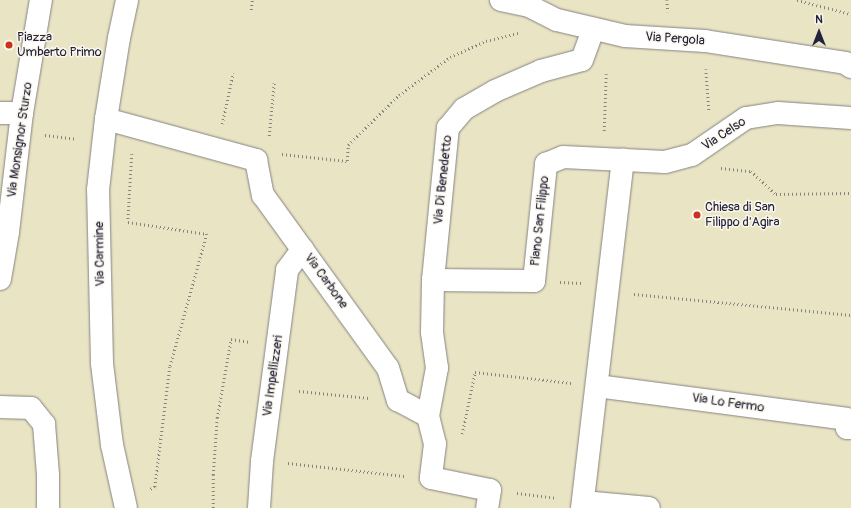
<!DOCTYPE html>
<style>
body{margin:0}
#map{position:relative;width:851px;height:508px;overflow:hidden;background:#e9e4c4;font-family:Pangolin,sans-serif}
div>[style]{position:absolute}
.path>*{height:2.5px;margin-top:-1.25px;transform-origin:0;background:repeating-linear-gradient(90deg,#868380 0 1px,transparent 0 4px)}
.roads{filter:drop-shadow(0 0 1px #868380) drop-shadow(0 0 1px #868380)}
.street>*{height:22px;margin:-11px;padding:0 11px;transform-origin:11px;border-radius:11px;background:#fff}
.secondary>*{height:22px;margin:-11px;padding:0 11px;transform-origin:11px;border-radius:11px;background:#fff}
.dots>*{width:11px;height:11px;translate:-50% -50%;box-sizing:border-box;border:2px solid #fbf7ec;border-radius:50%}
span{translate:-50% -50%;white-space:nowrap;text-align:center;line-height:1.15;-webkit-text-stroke:3px #fbf7ec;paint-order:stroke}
.poi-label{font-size:13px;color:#22223b}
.left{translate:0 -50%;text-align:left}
.street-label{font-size:13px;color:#22223b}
.north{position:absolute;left:799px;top:12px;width:40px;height:40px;-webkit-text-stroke:3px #fbf7ec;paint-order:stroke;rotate:0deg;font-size:11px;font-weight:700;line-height:16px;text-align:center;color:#22223b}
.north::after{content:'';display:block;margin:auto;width:14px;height:18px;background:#22223b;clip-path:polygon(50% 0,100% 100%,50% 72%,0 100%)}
</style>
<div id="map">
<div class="path">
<div style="left:667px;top:0;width:12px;rotate:85deg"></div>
<div style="left:797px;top:0;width:56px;rotate:14.5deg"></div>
<div style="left:251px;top:10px;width:10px;rotate:-84deg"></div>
<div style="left:706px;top:69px;width:41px;rotate:85.8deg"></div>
<div style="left:222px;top:124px;width:52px;rotate:-77.8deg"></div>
<div style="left:604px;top:131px;width:57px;rotate:-88deg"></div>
<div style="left:45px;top:135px;width:31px;rotate:7deg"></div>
<div style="left:269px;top:136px;width:53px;rotate:-84.6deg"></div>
<div style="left:132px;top:154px;width:68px;rotate:93.4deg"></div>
<div style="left:128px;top:222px;width:80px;rotate:8.6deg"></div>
<div style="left:207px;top:234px;width:138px;rotate:105.5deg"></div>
<div style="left:170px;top:367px;width:121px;rotate:97.1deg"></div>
<div style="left:155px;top:487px;width:7px;rotate:153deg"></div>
<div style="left:282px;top:154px;width:65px;rotate:6.1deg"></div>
<div style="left:347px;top:161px;width:16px;rotate:-86deg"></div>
<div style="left:348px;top:145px;width:71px;rotate:-44.4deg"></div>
<div style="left:399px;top:95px;width:64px;rotate:-36.7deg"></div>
<div style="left:450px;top:57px;width:39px;rotate:-24deg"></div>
<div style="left:486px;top:41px;width:33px;rotate:-14deg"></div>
<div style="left:721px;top:168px;width:30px;rotate:6deg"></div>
<div style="left:751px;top:171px;width:34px;rotate:43deg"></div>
<div style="left:776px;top:194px;width:75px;rotate:-0.8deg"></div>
<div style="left:560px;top:282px;width:21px;rotate:3deg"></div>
<div style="left:634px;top:294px;width:218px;rotate:5.5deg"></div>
<div style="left:299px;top:391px;width:70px;rotate:5.7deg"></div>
<div style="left:462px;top:434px;width:63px;rotate:-78.2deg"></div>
<div style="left:475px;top:372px;width:97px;rotate:6.5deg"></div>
<div style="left:288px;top:463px;width:117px;rotate:6.4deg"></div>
<div style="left:517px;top:493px;width:38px;rotate:7deg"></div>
<div style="left:213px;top:508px;width:33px;rotate:-90deg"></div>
<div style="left:213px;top:475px;width:57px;rotate:-86deg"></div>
<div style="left:217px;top:418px;width:80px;rotate:-80deg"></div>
<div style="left:231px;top:339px;width:19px;rotate:9deg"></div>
</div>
<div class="roads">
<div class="street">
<div style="left:501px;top:0;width:29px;rotate:12deg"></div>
<div style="left:529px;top:6px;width:31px;rotate:27deg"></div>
<div style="left:557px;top:20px;width:70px;rotate:13.2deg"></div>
<div style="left:625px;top:36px;width:80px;rotate:3.6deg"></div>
<div style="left:705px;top:41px;width:142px;rotate:8.9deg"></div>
<div style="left:845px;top:63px;width:7px;rotate:34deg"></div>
<div style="left:0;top:113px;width:22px"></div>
<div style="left:106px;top:119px;width:156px;rotate:15.3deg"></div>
<div style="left:256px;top:160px;width:36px;rotate:79deg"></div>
<div style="left:263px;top:195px;width:213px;rotate:54.2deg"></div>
<div style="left:388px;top:368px;width:34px;rotate:73deg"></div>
<div style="left:398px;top:400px;width:34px;rotate:28deg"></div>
<div style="left:428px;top:416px;width:29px;rotate:76deg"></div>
<div style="left:435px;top:444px;width:34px;rotate:97deg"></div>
<div style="left:431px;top:478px;width:60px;rotate:11.5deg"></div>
<div style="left:490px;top:490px;width:18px;rotate:99deg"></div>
<div style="left:433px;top:280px;width:101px;rotate:0.6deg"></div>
<div style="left:534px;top:281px;width:118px;rotate:-84.1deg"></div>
<div style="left:546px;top:164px;width:18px;rotate:-22deg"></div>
<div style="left:563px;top:157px;width:102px;rotate:2.8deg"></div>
<div style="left:665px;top:162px;width:28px;rotate:-15deg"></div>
<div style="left:692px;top:155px;width:65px;rotate:-34.4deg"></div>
<div style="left:746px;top:118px;width:32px;rotate:-9deg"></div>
<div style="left:778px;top:113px;width:73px;rotate:3.9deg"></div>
<div style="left:597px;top:386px;width:251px;rotate:7.5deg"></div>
<div style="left:846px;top:419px;width:9px;rotate:84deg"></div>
<div style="left:847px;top:428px;width:4px"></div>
<div style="left:0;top:407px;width:31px;rotate:2deg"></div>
<div style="left:31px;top:408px;width:21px;rotate:51deg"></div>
<div style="left:44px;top:424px;width:51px;rotate:85.5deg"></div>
<div style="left:48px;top:475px;width:33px;rotate:90deg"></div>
<div style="left:428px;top:416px;width:49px;rotate:-79.4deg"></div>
<div style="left:437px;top:368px;width:36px;rotate:-98deg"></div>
<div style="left:432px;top:332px;width:52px;rotate:-88.9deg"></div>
<div style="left:433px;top:280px;width:153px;rotate:-84.4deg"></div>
<div style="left:448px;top:128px;width:25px;rotate:-50deg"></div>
<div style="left:464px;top:109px;width:36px;rotate:-30deg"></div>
<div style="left:495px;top:91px;width:50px;rotate:-23.5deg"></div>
<div style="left:541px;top:71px;width:42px;rotate:-15deg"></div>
<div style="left:582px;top:60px;width:33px;rotate:-70deg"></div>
<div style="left:583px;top:502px;width:66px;rotate:5.2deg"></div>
<div style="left:126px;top:508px;width:65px;rotate:-102.5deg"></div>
<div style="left:112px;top:445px;width:83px;rotate:-97deg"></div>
<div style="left:102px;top:363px;width:173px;rotate:-91.3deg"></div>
<div style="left:98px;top:190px;width:71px;rotate:-83.6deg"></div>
<div style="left:106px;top:119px;width:82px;rotate:-80.9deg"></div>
<div style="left:119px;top:38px;width:39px;rotate:-78deg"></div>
<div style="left:259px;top:508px;width:47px;rotate:-86.3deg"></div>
<div style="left:262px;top:461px;width:193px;rotate:-82.5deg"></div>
<div style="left:287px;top:270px;width:26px;rotate:-53deg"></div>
<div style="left:582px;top:508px;width:351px;rotate:-83.3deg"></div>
</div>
<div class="secondary">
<div style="left:0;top:279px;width:48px;rotate:-80.3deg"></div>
<div style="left:8px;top:232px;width:120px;rotate:-83.3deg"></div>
<div style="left:22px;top:113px;width:115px;rotate:-80.5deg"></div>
</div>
</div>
<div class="dots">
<div style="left:9px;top:45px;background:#c8321e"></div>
<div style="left:697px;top:215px;background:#c8321e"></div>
</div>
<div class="poi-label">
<span class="left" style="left:17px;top:45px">Piazza<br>Umberto Primo</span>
<span class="left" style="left:705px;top:215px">Chiesa di San<br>Filippo d'Agira</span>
</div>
<div class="street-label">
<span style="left:675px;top:39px;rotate:4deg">Via Pergola</span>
<span style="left:724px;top:134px;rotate:-33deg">Via Celso</span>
<span style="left:20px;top:140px;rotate:-82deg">Via Monsignor Sturzo</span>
<span style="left:443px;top:180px;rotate:-84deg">Via Di Benedetto</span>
<span style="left:540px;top:221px;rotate:-84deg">Piano San Filippo</span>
<span style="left:100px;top:254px;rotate:-91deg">Via Carmine</span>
<span style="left:326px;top:281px;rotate:54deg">Via Carbone</span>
<span style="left:273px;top:376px;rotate:-82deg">Via Impellizzeri</span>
<span style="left:728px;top:403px;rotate:8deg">Via Lo Fermo</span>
</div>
<div class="north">N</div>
</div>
